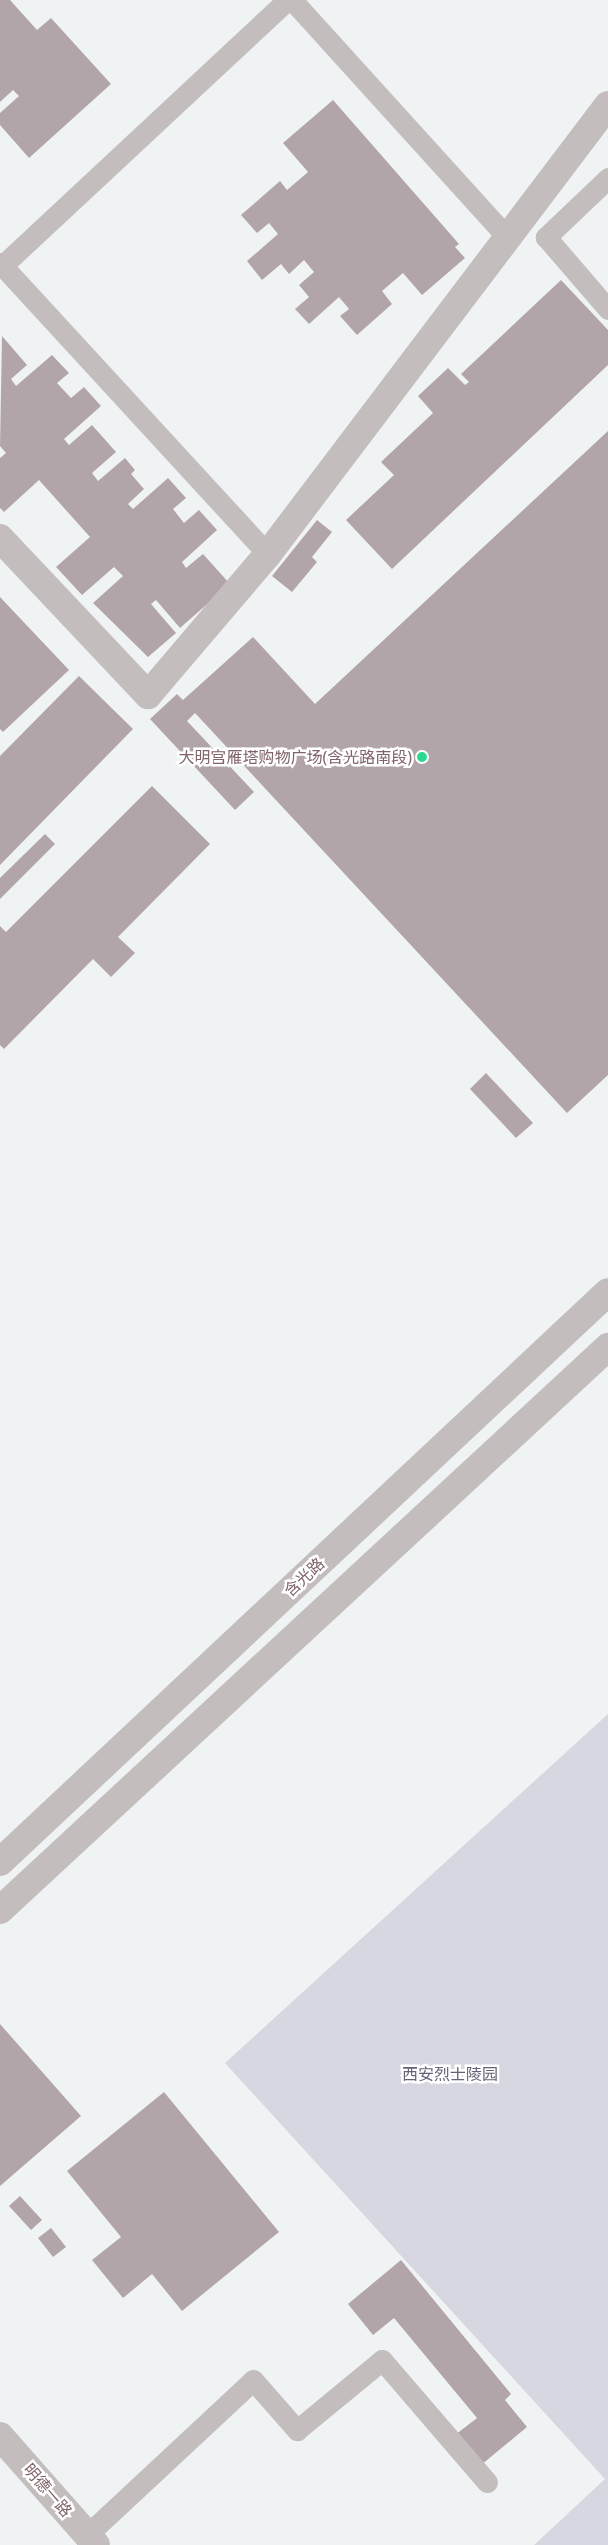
<!DOCTYPE html>
<meta charset="utf-8">
<style>
body{margin:0}
#map{position:relative;width:608px;height:2545px;overflow:hidden;background:#f0f3f4;font-family:"Noto Sans","Noto Sans SC",sans-serif}
div>[style]{position:absolute}
.green>*{inset:0;background:#d6d7e0}
.building>*{inset:0;background:#b2a5a9}
.service>*{height:21px;margin:-10.5px;padding:0 10.5px;transform-origin:10.5px;border-radius:10.5px;background:#c4bdbe}
.minor>*{height:28px;margin:-14px;padding:0 14px;transform-origin:14px;border-radius:14px;background:#c4bdbe}
.tertiary>*{height:28px;margin:-14px;padding:0 14px;transform-origin:14px;border-radius:14px;background:#c4bdbe}
.dots>*{width:14px;height:14px;translate:-50% -50%;box-sizing:border-box;border:2px solid #fff;border-radius:50%}
span{translate:-50% -50%;white-space:nowrap;text-align:center;line-height:1.15;-webkit-text-stroke:5px #fff;paint-order:stroke}
.poi-label{font-size:16px;color:#80646a}
.right{translate:-100% -50%;text-align:right}
.street-label{font-size:16px;color:#80646a}
.park-label{font-size:16px;color:#656377}
</style>
<div id="map">
<div class="green">
<div style="clip-path:polygon(608px 1714px,608px 2545px,534px 2545px,605px 2479px,225px 2063px)"></div>
</div>
<div class="building">
<div style="clip-path:polygon(0 0,10px 0,37px 30px,51px 18px,111px 84px,29px 158px,0 125px,0 113px,19px 96px,13px 90px,0 102px)"></div>
<div style="clip-path:polygon(333px 100px,459px 244px,455px 247px,465px 258px,422px 295px,403px 273px,382px 291px,392px 304px,357px 335px,340px 316px,349px 309px,339px 297px,309px 324px,295px 309px,309px 297px,299px 285px,314px 272px,304px 260px,289px 274px,281px 264px,262px 280px,247px 261px,278px 234px,269px 223px,257px 233px,241px 215px,280px 181px,287px 190px,308px 172px,283px 143px)"></div>
<div style="clip-path:polygon(561px 280px,608px 330px,608px 365px,392px 569px,346px 520px,394px 475px,381px 462px,433px 413px,418px 396px,448px 368px,465px 385px,469px 382px,461px 374px)"></div>
<div style="clip-path:polygon(2px 336px,27px 365px,11px 379px,16px 386px,52px 355px,69px 373px,57px 383px,71px 398px,84px 387px,101px 406px,64px 439px,69px 445px,92px 425px,116px 452px,92px 473px,98px 481px,125px 458px,135px 470px,131px 474px,144px 489px,128px 504px,133px 509px,168px 478px,186px 498px,173px 509px,184px 523px,199px 510px,217px 530px,182px 562px,186px 568px,203px 554px,230px 584px,180px 628px,156px 600px,151px 604px,176px 633px,148px 657px,93px 603px,123px 576px,114px 567px,82px 595px,56px 567px,90px 537px,39px 480px,4px 512px,0 508px,0 458px,6px 453px,0 446px)"></div>
<div style="clip-path:polygon(608px 431px,608px 1075px,567px 1113px,195px 713px,187px 721px,254px 792px,235px 810px,150px 719px,177px 694px,183px 700px,253px 637px,315px 704px)"></div>
<div style="clip-path:polygon(317px 520px,332px 532px,312px 557px,317px 562px,292px 592px,272px 576px)"></div>
<div style="clip-path:polygon(0 597px,69px 670px,3px 732px,0 729px)"></div>
<div style="clip-path:polygon(79px 676px,133px 729px,0 865px,0 756px)"></div>
<div style="clip-path:polygon(152px 786px,210px 844px,118px 937px,135px 953px,111px 977px,93px 959px,4px 1049px,0 1045px,0 926px,6px 932px)"></div>
<div style="clip-path:polygon(45px 834px,55px 844px,0 899px,0 878px)"></div>
<div style="clip-path:polygon(486px 1073px,533px 1123px,516px 1138px,470px 1089px)"></div>
<div style="clip-path:polygon(0 2024px,81px 2116px,0 2186px)"></div>
<div style="clip-path:polygon(164px 2092px,279px 2232px,182px 2311px,152px 2274px,123px 2298px,92px 2260px,121px 2237px,67px 2171px)"></div>
<div style="clip-path:polygon(20px 2196px,42px 2220px,31px 2230px,9px 2206px)"></div>
<div style="clip-path:polygon(51px 2228px,66px 2247px,53px 2257px,38px 2238px)"></div>
<div style="clip-path:polygon(401px 2260px,511px 2394px,505px 2400px,527px 2427px,481px 2465px,455px 2435px,477px 2418px,394px 2318px,373px 2335px,348px 2304px)"></div>
</div>
<div class="service">
<div style="left:292px;top:0;width:319px;rotate:47.8deg"></div>
<div style="left:608px;top:178px;width:86px;rotate:136.4deg"></div>
<div style="left:546px;top:237px;width:95px;rotate:49.3deg"></div>
<div style="left:0;top:263px;width:396px;rotate:47.4deg"></div>
<div style="left:2px;top:266px;width:390px;rotate:-43deg"></div>
<div style="left:87px;top:2535px;width:227px;rotate:-43deg"></div>
<div style="left:253px;top:2380px;width:67px;rotate:48.7deg"></div>
<div style="left:297px;top:2430px;width:110px;rotate:-39.5deg"></div>
<div style="left:382px;top:2360px;width:161px;rotate:49.3deg"></div>
</div>
<div class="minor">
<div style="left:0;top:538px;width:216px;rotate:46.7deg"></div>
<div style="left:148px;top:695px;width:185px;rotate:-49.6deg"></div>
<div style="left:268px;top:554px;width:563px;rotate:-52.87deg"></div>
</div>
<div class="tertiary">
<div style="left:0;top:1862px;width:833px;rotate:-43.15deg"></div>
<div style="left:0;top:1910px;width:829px;rotate:-42.8deg"></div>
<div style="left:0;top:2436px;width:145px;rotate:48.6deg"></div>
</div>
<div class="dots">
<div style="left:422px;top:757px;background:#29da8e"></div>
</div>
<div class="poi-label">
<span class="right" style="left:412px;top:757px">大明宫雁塔购物广场(含光路南段)</span>
</div>
<div class="street-label">
<span style="left:304px;top:1577px;rotate:-43deg">含光路</span>
<span style="left:48px;top:2490px;rotate:49deg">明德一路</span>
</div>
<div class="park-label">
<span style="left:450px;top:2074px">西安烈士陵园</span>
</div>
</div>
